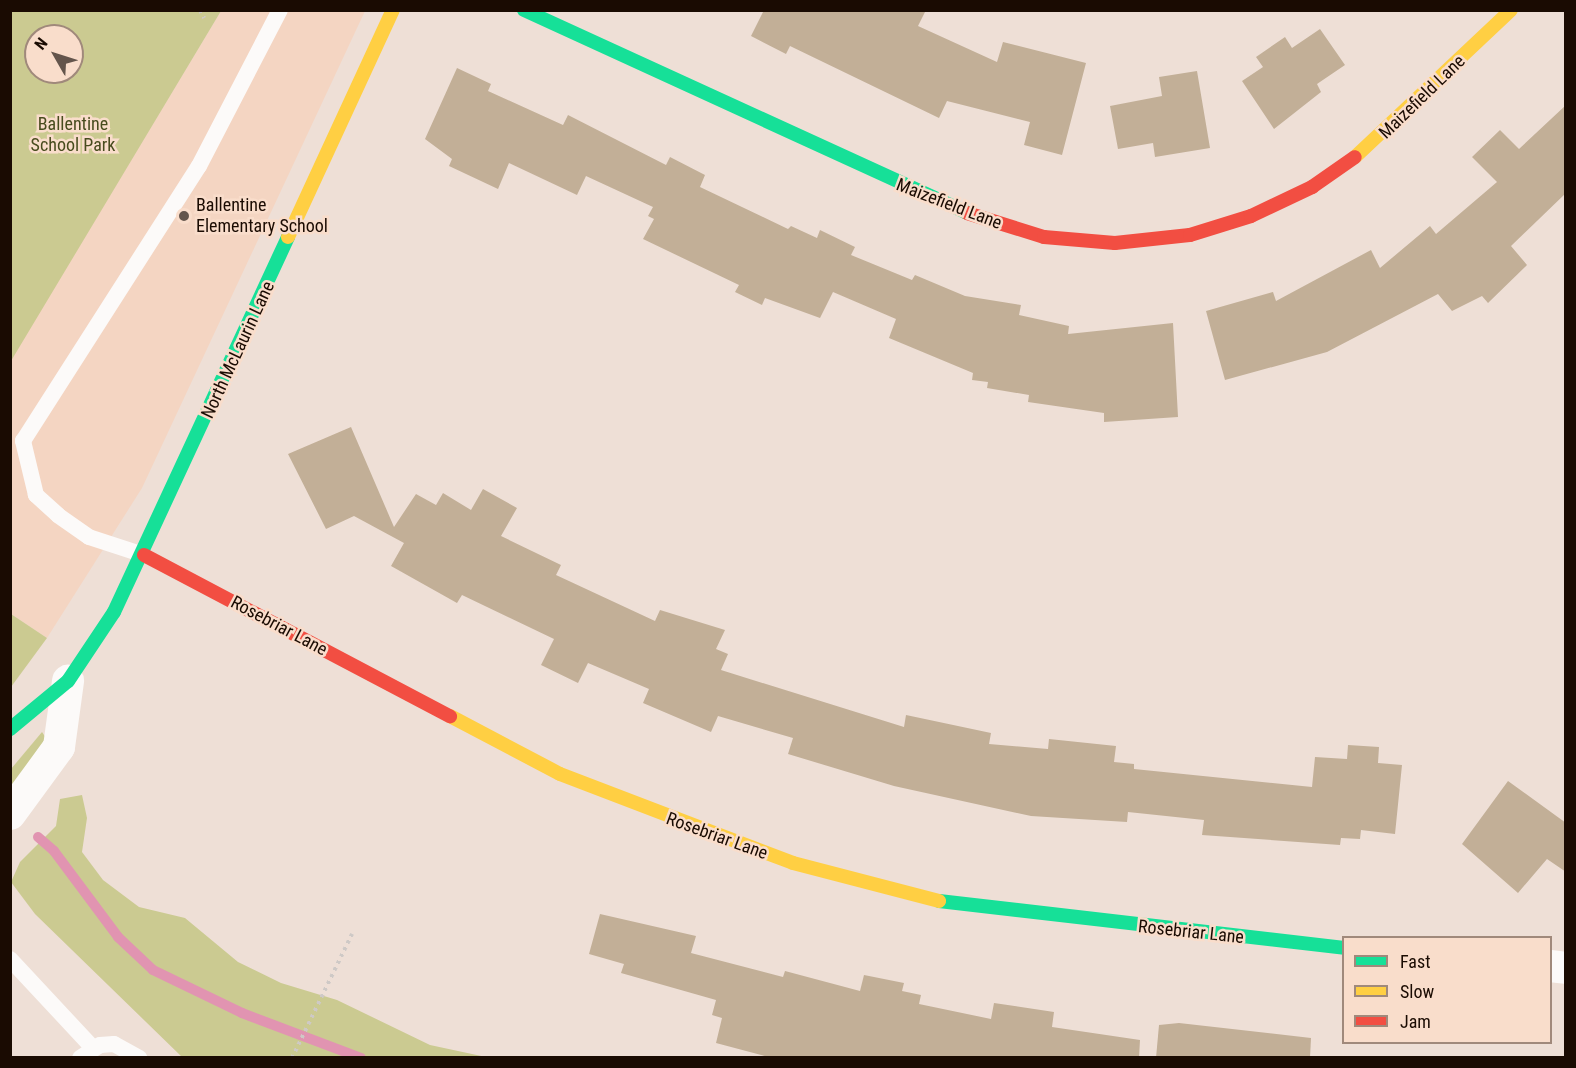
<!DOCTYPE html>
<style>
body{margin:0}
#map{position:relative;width:1576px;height:1068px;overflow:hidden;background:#eedfd6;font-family:"Roboto Condensed",sans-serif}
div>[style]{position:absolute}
.built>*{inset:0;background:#f4d5c2}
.green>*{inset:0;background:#cbca91}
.stream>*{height:10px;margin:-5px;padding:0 5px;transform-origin:5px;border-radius:5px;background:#e194b1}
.building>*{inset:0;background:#c2af97}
.path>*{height:4px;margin-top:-2px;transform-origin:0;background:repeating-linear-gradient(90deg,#cec9c6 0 3px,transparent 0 7.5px)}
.lane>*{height:16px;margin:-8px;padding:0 8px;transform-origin:8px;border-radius:8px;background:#fcfaf9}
.street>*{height:32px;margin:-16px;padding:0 16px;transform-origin:16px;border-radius:16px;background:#fcfaf9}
.fast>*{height:14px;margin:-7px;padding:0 7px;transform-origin:7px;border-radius:7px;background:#16e098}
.slow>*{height:14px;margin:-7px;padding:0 7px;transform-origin:7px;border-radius:7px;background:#ffcf43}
.jam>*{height:14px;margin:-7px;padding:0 7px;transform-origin:7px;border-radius:7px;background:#f24e42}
.dots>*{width:16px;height:16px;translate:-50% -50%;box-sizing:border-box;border:3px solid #f9ddcb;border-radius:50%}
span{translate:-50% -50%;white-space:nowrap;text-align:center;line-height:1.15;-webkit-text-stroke:5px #f9ddcb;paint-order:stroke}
.street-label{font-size:18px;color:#1a0b02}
.park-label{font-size:18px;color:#484c1e}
.poi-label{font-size:18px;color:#1a0b02}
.left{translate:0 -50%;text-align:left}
.frame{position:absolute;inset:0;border:12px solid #1a0b02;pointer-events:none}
.legend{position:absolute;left:1342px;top:936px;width:210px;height:108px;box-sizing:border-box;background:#f9ddcb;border:2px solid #a0897b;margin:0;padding:8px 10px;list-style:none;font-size:18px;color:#1a0b02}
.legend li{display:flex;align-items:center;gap:12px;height:30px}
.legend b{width:30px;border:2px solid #a0897b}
.north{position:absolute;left:24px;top:24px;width:60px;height:60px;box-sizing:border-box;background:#f9ddcb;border:2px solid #a0897b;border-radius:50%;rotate:309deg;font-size:16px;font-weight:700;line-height:24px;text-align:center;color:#1a0b02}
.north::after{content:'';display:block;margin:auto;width:21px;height:27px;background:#64554c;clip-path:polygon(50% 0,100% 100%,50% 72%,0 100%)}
</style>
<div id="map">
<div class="built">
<div style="clip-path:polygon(221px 11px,365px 11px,142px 488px,47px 638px,11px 614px,10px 361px)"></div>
</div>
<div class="green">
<div style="clip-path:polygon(evenodd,10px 11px,221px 11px,11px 361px,10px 361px,10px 11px,36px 36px,72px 36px,72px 72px,36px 72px,36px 36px)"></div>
<div style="clip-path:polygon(11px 614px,47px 638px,11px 687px)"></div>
<div style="clip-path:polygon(42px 732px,46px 738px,11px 788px,11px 769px)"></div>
<div style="clip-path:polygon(82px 795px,87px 818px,82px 852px,103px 880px,139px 907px,185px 918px,238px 962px,281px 983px,337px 1000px,430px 1045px,486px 1057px,182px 1057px,35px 914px,11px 882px,20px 862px,56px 826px,60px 799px)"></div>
</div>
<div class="stream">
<div style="left:38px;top:837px;width:21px;rotate:41deg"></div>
<div style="left:54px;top:851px;width:107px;rotate:53.3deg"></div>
<div style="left:118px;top:937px;width:48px;rotate:43.3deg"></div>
<div style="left:153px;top:970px;width:99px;rotate:25.8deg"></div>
<div style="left:242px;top:1013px;width:127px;rotate:20.7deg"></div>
</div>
<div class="building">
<div style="clip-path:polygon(764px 10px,926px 10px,918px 26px,997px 62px,1003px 42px,1086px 63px,1062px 155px,1024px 145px,1030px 122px,947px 101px,939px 118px,790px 46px,786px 54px,751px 36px)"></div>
<div style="clip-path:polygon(1320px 29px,1345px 65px,1317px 84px,1321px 92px,1274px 129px,1242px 81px,1263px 67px,1256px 57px,1285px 37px,1292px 48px)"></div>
<div style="clip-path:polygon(457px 68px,491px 84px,488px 91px,563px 125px,568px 115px,666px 165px,670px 157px,705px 175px,700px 187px,788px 229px,791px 226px,817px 238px,820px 230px,855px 247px,851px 255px,912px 280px,915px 275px,965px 296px,1021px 305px,1019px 315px,1069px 326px,1068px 334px,1173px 323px,1178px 417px,1104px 422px,1104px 413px,1028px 402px,1029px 395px,987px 388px,988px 382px,972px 380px,973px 373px,889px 338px,896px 319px,833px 292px,820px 318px,765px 298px,762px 305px,735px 292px,739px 285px,643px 239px,654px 219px,648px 216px,653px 207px,586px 176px,577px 195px,509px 163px,498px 189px,449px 166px,452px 159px,425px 139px)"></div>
<div style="clip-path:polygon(1197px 71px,1210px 148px,1155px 157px,1153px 143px,1118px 149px,1110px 106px,1162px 96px,1159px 77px)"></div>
<div style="clip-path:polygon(1566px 105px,1566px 193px,1511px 246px,1527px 265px,1488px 303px,1482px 296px,1452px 311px,1438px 294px,1327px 352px,1225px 380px,1206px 311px,1273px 292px,1276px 301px,1371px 250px,1380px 268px,1430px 226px,1436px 234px,1497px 182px,1472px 157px,1500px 130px,1519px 149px)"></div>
<div style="clip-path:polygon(351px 427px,394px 527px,416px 494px,436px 505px,443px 493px,471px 510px,483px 489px,517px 508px,501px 536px,561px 565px,556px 575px,655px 621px,660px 610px,725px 630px,716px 649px,728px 654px,721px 670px,904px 727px,906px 715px,991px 733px,989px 744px,1048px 749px,1049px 739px,1116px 746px,1114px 762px,1134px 764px,1134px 769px,1312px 787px,1315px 757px,1347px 759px,1348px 745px,1379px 747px,1378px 763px,1402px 765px,1395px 834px,1361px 830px,1360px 839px,1341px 838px,1340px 845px,1202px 835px,1204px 820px,1128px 812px,1127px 822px,1031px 816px,894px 786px,788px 754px,793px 738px,718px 716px,711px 732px,643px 703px,649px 689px,588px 663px,578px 683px,541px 665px,554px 639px,462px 595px,457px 603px,391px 566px,404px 543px,354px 516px,326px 529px,288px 454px)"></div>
<div style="clip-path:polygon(1508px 781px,1566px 823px,1566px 872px,1547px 859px,1518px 893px,1462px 844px)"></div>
<div style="clip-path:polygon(600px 914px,696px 936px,691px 953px,783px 977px,785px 971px,860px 991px,864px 975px,904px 983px,902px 991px,921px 995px,919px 1004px,991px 1019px,994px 1003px,1054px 1012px,1052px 1027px,1140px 1040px,1139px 1058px,772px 1058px,716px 1043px,722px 1018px,712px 1015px,716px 1000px,621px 973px,624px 964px,589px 954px)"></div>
<div style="clip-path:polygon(1179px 1023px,1311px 1038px,1310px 1058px,1156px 1058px,1159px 1025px)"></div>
</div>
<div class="path">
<div style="left:200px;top:10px;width:9px;rotate:63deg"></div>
<div style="left:292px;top:1058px;width:138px;rotate:-64.2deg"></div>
</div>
<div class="lane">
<div style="left:144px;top:555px;width:58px;rotate:-161.9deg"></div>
<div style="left:89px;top:537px;width:38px;rotate:-145deg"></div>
<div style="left:58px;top:515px;width:30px;rotate:-138deg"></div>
<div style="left:36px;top:495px;width:56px;rotate:-103.5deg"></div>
<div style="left:23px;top:441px;width:326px;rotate:-57.4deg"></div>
<div style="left:199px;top:166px;width:176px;rotate:-62.6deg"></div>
<div style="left:10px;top:959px;width:122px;rotate:47deg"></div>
<div style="left:80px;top:1058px;width:24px;rotate:-33deg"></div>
<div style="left:100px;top:1045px;width:14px;rotate:-4deg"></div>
<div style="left:114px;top:1044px;width:29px;rotate:29deg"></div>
</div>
<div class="street">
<div style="left:10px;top:814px;width:83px;rotate:-53.8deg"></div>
<div style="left:59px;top:747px;width:67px;rotate:-82.2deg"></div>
<div style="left:1550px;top:966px;width:16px;rotate:7deg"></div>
</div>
<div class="fast">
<div style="left:524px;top:10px;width:487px;rotate:24.6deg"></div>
<div style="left:10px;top:729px;width:75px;rotate:-39.6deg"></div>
<div style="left:68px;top:681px;width:83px;rotate:-56.3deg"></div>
<div style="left:114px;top:612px;width:413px;rotate:-65.1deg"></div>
<div style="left:939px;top:901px;width:408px;rotate:6.6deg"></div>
</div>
<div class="slow">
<div style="left:1355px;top:157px;width:214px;rotate:-43.3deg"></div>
<div style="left:288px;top:237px;width:250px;rotate:-65.2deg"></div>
<div style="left:450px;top:716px;width:124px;rotate:27.8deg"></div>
<div style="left:560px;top:774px;width:249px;rotate:20.9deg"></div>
<div style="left:793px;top:863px;width:151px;rotate:14.6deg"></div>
</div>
<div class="jam">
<div style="left:967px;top:213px;width:81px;rotate:17.3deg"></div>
<div style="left:1044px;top:237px;width:71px;rotate:4.8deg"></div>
<div style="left:1115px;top:243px;width:75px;rotate:-6.1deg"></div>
<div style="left:1190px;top:235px;width:64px;rotate:-17.3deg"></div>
<div style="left:1251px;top:216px;width:68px;rotate:-25.4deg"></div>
<div style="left:1312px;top:187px;width:52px;rotate:-34.9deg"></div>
<div style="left:144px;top:555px;width:346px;rotate:27.8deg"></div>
</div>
<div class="dots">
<div style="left:184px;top:216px;background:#64554c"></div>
</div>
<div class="street-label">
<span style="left:1422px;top:97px;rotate:-44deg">Maizefield Lane</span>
<span style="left:949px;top:204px;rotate:21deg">Maizefield Lane</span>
<span style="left:238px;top:350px;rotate:-65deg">North McLaurin Lane</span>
<span style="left:279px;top:626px;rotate:28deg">Rosebriar Lane</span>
<span style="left:717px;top:836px;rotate:20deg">Rosebriar Lane</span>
<span style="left:1191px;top:932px;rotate:6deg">Rosebriar Lane</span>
</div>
<div class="park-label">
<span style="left:73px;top:135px">Ballentine<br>School Park</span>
</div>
<div class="poi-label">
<span class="left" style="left:196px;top:216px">Ballentine<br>Elementary School</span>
</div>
<div class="frame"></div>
<ul class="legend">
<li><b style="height:8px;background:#16e098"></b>Fast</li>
<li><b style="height:8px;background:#ffcf43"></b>Slow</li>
<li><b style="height:8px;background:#f24e42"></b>Jam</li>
</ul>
<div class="north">N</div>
</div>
